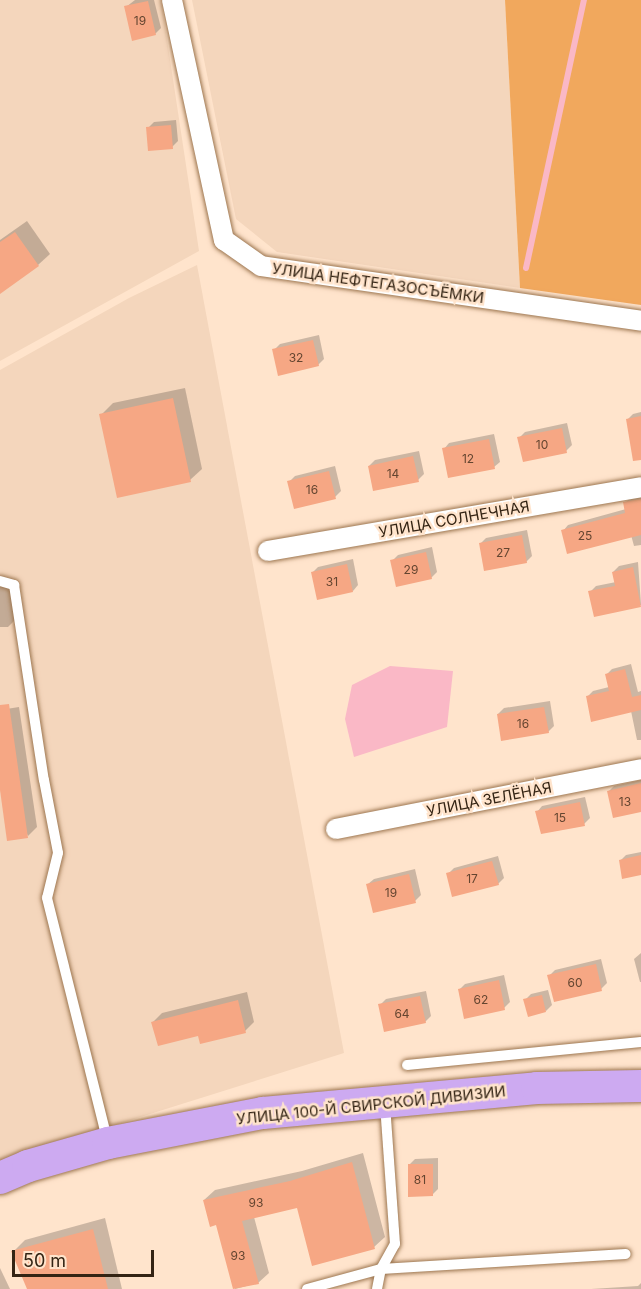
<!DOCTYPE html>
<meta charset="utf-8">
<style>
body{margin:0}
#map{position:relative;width:641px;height:1289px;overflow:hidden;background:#ffe4cc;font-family:Inter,sans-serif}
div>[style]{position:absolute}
.built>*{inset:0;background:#f4d6bc}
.green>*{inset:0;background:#f1a85d}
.water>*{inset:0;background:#fab8c6}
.shadow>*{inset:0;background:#0003}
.stream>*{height:6px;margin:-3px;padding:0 3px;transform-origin:3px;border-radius:3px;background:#fab8c6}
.building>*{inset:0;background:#f6a784}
.roads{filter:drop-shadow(0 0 2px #9d7650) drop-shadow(0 0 2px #9d7650)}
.service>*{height:10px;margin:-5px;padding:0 5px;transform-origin:5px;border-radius:5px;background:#fff}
.minor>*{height:20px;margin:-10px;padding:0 10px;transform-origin:10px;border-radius:10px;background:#fff}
.primary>*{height:32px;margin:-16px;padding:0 16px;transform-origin:16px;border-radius:16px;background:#cdaaf1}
span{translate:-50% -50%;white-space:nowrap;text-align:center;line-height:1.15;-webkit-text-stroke:5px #ffe4cc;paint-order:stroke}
.number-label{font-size:12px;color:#644530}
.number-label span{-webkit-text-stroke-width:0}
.street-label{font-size:15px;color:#342414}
.scale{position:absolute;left:12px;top:1250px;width:142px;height:27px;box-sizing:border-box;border:3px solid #342414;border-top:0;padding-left:8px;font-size:18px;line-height:21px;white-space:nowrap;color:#342414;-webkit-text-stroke:4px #ffe4cc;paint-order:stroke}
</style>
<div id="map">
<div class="built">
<div style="clip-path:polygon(0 0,161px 0,199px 251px,0 361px)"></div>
<div style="clip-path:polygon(192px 0,505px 0,520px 288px,277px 252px,236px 219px)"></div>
<div style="clip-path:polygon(197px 265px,344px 1053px,0 1161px,0 370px,129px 298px)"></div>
</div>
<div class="green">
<div style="clip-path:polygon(505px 0,641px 0,641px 305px,520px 288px)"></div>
</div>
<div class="water">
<div style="clip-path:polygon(390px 666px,453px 671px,447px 727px,354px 757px,345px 719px,352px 685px)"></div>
</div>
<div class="shadow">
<div style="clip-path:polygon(154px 0,161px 28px,155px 34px,126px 7px,135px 0)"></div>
<div style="clip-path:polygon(176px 120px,178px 141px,172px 147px,148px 128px,154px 122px)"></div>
<div style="clip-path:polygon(27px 221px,50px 254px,38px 265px,0 292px,0 240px)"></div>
<div style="clip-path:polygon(319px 335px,324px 359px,318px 365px,274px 350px,280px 344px)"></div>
<div style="clip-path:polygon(185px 388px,202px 469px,190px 480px,101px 415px,113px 403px)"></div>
<div style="clip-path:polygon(641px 412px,641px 442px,627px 420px,633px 414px)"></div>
<div style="clip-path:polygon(567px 423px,572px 445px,566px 451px,519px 438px,525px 432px)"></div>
<div style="clip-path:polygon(494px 434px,500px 462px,494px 467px,444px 449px,449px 443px)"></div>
<div style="clip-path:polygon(419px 451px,424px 474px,418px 480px,369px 466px,375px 460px)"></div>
<div style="clip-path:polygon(335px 466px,341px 491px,335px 497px,289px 482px,295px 476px)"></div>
<div style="clip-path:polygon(641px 494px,641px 545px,634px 546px,631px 535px,563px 531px,568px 525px,626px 509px,625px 503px,631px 497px)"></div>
<div style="clip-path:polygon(527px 530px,532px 556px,526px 562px,480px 544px,486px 538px)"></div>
<div style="clip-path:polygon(432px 547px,437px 572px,431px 578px,392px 561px,398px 555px)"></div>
<div style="clip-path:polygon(353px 559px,358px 585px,353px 591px,312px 573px,318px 567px)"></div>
<div style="clip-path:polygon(638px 562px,641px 605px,595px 615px,590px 592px,596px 586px,616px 582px,613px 572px,619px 566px)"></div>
<div style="clip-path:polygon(0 586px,16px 586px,17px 618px,8px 627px,0 627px)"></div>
<div style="clip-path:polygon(631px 664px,638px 692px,641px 691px,641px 740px,637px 740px,631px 711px,587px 697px,593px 691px,609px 687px,606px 675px,612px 669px)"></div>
<div style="clip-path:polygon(550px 701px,554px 726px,548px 732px,498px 714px,504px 708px)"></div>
<div style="clip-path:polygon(19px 707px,37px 827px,28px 836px,0 779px,0 710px)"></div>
<div style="clip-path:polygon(641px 780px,641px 810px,608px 792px,614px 786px)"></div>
<div style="clip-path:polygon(585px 797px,590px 818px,584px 824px,537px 812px,542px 806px)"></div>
<div style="clip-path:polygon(641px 852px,641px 874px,620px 861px,626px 855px)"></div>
<div style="clip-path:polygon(498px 856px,504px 878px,498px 884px,448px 874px,454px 868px)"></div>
<div style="clip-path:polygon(415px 869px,421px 895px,415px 901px,368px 884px,374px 879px)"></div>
<div style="clip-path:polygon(641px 953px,641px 982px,640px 982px,634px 959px)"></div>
<div style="clip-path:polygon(601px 959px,607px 983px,601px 989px,549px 976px,555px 970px)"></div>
<div style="clip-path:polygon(504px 975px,510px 1002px,504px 1008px,459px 990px,465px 984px)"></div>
<div style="clip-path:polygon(548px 990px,552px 1005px,546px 1011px,525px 1000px,531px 994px)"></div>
<div style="clip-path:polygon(426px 991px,431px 1016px,425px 1022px,380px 1005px,386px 999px)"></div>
<div style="clip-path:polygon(247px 992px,254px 1022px,245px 1031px,153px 1022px,162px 1013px)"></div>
<div style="clip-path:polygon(363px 1153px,385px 1237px,374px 1247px,298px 1206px,254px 1217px,269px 1273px,258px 1283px,235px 1289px,217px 1223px,204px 1200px,215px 1190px,302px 1171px)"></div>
<div style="clip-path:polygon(438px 1158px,438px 1189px,432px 1195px,409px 1165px,415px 1159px)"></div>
<div style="clip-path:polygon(105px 1218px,122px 1289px,29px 1289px,13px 1252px,25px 1240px)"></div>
<div style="clip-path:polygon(0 1268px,10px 1289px,0 1289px)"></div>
<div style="clip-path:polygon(641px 1283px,641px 1289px,591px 1289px,638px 1286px)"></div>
</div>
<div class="stream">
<div style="left:526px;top:268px;width:274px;rotate:-77.8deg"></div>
</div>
<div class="building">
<div style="clip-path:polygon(148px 1px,156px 35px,132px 41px,124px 6px)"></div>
<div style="clip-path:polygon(171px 125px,173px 149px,148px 151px,146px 127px)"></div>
<div style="clip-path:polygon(15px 232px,39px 266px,0 294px,0 242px)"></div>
<div style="clip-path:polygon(313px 340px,319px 366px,278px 376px,272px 349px)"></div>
<div style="clip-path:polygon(173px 398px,191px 482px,117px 498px,99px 414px)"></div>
<div style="clip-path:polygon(641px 416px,641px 460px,633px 461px,626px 419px)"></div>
<div style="clip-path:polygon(562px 428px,567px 453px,523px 462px,517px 437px)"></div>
<div style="clip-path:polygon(489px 439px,495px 469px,448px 478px,442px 448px)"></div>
<div style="clip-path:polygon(413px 456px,419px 482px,373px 491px,368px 466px)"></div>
<div style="clip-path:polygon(329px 471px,336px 499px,294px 509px,287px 481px)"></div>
<div style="clip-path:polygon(641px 499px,641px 535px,567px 554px,561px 530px,625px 513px,623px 502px)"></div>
<div style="clip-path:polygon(522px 535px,527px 563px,484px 571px,479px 543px)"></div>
<div style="clip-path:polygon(426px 552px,432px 579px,396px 587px,390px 560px)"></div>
<div style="clip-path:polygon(347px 564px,353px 592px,317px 600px,311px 572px)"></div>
<div style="clip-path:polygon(633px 567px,641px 607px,594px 617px,588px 591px,615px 586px,612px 572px)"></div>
<div style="clip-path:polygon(625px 669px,632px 697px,641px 695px,641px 710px,591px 722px,586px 696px,609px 691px,605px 674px)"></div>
<div style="clip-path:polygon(9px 704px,28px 838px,7px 841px,0 790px,0 705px)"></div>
<div style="clip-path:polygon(544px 707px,549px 733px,501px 741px,497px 714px)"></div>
<div style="clip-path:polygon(641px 783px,641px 812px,613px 818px,607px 791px)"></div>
<div style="clip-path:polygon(580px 802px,585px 826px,541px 834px,535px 811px)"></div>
<div style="clip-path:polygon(641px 855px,641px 875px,622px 879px,619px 860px)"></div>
<div style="clip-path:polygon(492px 861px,499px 885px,452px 897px,446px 873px)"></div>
<div style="clip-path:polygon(409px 874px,416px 903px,373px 913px,366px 884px)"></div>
<div style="clip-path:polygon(596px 964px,602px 991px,554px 1002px,547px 975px)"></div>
<div style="clip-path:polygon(499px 980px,505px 1010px,464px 1019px,458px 989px)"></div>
<div style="clip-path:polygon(542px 995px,546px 1012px,528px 1017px,523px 999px)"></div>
<div style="clip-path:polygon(420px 996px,426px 1023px,384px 1032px,378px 1004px)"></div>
<div style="clip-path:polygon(238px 1000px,246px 1033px,200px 1044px,198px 1036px,158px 1046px,151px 1022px)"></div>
<div style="clip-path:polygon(352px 1162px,375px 1249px,312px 1266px,297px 1208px,242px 1221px,259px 1284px,233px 1289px,216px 1225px,210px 1227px,203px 1200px,290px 1181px)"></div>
<div style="clip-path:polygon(408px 1164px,433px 1164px,433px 1196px,408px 1197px)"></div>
<div style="clip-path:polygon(93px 1229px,108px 1289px,27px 1289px,11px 1251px)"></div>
</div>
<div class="roads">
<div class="service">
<div style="left:0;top:581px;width:15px;rotate:16deg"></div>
<div style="left:14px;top:585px;width:197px;rotate:81.3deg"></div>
<div style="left:44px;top:780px;width:74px;rotate:79.1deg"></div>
<div style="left:58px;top:853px;width:46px;rotate:103.7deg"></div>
<div style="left:47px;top:898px;width:248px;rotate:76deg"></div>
<div style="left:407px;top:1065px;width:235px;rotate:-5.6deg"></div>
<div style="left:307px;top:1289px;width:77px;rotate:-15.1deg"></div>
<div style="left:381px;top:1269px;width:245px;rotate:-3.5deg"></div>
<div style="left:377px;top:1289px;width:20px;rotate:-79deg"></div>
<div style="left:381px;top:1269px;width:29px;rotate:-61deg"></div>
<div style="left:395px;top:1244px;width:139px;rotate:-94.1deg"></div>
</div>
<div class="minor">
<div style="left:172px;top:0;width:246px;rotate:77.8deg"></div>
<div style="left:224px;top:240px;width:45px;rotate:35.1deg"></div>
<div style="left:261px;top:266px;width:384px;rotate:8.2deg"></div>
<div style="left:268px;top:551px;width:378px;rotate:-9.7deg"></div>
<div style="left:336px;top:829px;width:311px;rotate:-11.1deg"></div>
</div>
<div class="primary">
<div style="left:0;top:1178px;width:30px;rotate:-23deg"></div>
<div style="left:28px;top:1166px;width:83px;rotate:-16deg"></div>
<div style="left:108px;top:1143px;width:158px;rotate:-11deg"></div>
<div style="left:263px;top:1113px;width:275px;rotate:-5.2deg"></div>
<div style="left:537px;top:1088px;width:104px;rotate:-1.1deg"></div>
</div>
</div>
<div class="number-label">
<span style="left:140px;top:21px">19</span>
<span style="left:296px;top:358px">32</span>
<span style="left:542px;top:445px">10</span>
<span style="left:468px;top:459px">12</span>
<span style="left:393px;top:474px">14</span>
<span style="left:312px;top:490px">16</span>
<span style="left:585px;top:536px">25</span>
<span style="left:503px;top:553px">27</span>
<span style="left:411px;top:570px">29</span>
<span style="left:332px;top:582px">31</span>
<span style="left:523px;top:724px">16</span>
<span style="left:625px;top:802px">13</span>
<span style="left:560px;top:818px">15</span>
<span style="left:472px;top:879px">17</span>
<span style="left:391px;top:893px">19</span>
<span style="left:575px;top:983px">60</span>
<span style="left:481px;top:1000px">62</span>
<span style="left:402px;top:1014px">64</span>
<span style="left:420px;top:1180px">81</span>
<span style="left:256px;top:1203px">93</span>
<span style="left:238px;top:1256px">93</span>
</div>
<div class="street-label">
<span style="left:378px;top:283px;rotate:8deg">УЛИЦА НЕФТЕГАЗОСЪЁМКИ</span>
<span style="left:454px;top:519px;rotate:-10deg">УЛИЦА СОЛНЕЧНАЯ</span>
<span style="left:489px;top:799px;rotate:-11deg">УЛИЦА ЗЕЛЁНАЯ</span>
<span style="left:371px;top:1105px;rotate:-6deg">УЛИЦА 100-Й СВИРСКОЙ ДИВИЗИИ</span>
</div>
<div class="scale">50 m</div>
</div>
